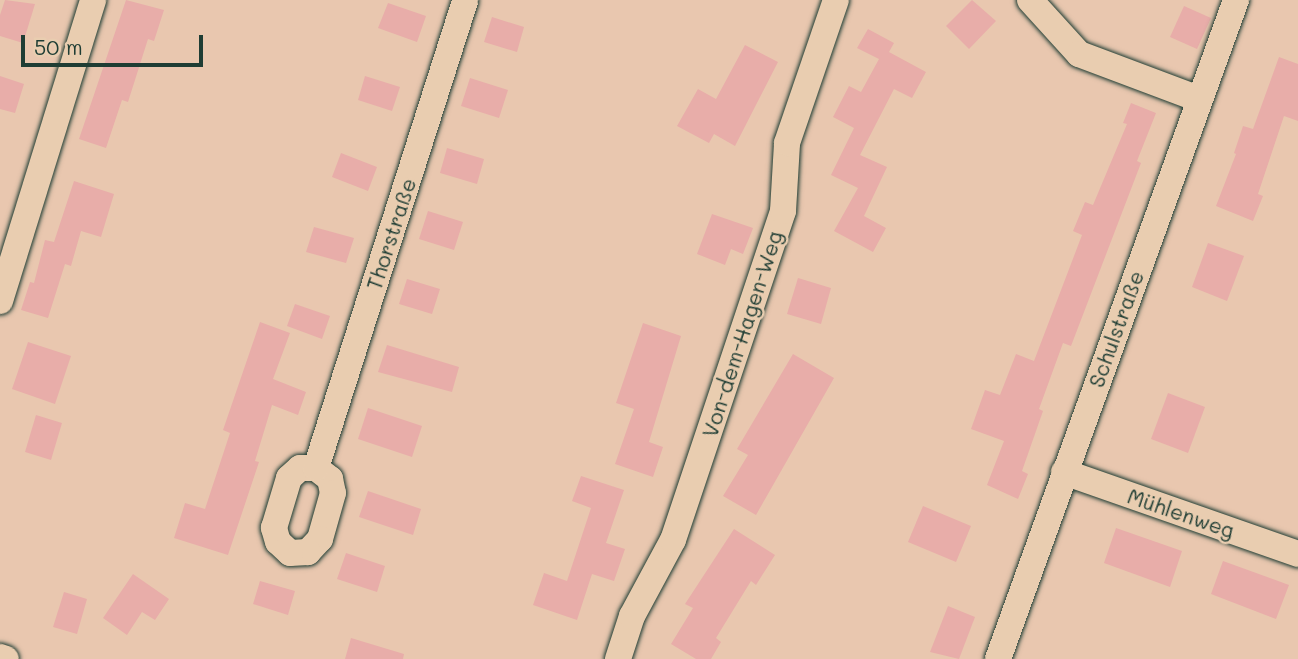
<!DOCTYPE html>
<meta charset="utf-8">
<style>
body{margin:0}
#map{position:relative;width:1298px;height:659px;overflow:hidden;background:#e9c7af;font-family:Mali,sans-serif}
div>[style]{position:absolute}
.building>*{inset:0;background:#e8ada9}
.roads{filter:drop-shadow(0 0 2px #1f3d34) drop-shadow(0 0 2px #1f3d34)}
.minor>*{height:26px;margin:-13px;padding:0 13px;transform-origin:13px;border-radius:13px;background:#e9cdb0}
span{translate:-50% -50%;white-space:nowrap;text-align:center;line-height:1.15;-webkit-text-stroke:5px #e9cdb0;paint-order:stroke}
.street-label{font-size:21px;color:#1f3d34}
.scale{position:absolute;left:21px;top:35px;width:182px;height:32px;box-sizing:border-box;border:4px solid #1f3d34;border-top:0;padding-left:9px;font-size:21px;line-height:24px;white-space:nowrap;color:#1f3d34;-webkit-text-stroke:5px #e9cdb0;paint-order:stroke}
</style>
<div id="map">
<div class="building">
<div style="clip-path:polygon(5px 0,35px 4px,23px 43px,0 36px,0 15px)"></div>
<div style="clip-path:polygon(126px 0,164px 10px,154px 41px,148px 39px,128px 102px,122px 100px,106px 148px,79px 139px)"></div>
<div style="clip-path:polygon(972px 0,996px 21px,969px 49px,946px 26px)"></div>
<div style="clip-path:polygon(388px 3px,426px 16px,417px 42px,378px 28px)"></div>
<div style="clip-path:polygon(1184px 6px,1211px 18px,1197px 49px,1170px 37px)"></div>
<div style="clip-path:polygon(492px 17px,524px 27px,517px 52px,484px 42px)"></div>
<div style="clip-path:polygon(868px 29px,894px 43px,889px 52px,926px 72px,912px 98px,894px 89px,860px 155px,887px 167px,864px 216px,886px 228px,873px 252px,834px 231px,858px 188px,831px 175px,854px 128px,833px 117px,849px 86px,861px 92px,879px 59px,857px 48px)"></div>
<div style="clip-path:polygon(745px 45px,778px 62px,735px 146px,714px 134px,709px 143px,677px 126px,698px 89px,716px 99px)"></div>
<div style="clip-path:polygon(1279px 57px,1298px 64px,1298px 121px,1284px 116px,1258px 194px,1263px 196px,1253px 221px,1216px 206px,1236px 154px,1234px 153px,1243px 126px,1253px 129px)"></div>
<div style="clip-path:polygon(0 76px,24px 84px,15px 113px,0 109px)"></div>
<div style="clip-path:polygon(365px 76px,400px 87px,392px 111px,358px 100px)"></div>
<div style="clip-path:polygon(470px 78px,508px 90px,499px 118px,461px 106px)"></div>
<div style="clip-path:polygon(1131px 103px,1156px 113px,1137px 161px,1141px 163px,1071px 346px,1063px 343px,1039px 409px,1043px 411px,1022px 471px,1028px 474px,1018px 499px,987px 485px,1004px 441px,971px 429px,985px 390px,1000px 395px,1016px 354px,1034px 361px,1082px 235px,1073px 231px,1085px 202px,1093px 205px,1127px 124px,1123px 123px)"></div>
<div style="clip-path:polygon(447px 148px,484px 159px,477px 184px,440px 173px)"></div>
<div style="clip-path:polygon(341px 153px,377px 167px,368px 191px,332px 177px)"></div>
<div style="clip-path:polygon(74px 181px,114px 194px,101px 237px,81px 231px,71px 266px,65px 264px,48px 318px,21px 310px,30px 282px,34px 283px,45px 240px,54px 242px)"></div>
<div style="clip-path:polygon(428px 211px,463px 222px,454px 250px,419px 239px)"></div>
<div style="clip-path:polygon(712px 214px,753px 228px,743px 254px,731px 249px,725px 265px,697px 254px)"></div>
<div style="clip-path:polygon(314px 227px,354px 238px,346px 263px,306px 252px)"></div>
<div style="clip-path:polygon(1208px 243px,1244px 256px,1227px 301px,1192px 287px)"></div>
<div style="clip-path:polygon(798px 278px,831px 288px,821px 324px,787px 314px)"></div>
<div style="clip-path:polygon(407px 279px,440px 289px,432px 314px,399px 304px)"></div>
<div style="clip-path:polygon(295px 304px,330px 316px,322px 339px,287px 326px)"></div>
<div style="clip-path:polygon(260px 322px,290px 333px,273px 379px,306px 392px,298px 415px,272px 405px,255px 461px,259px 462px,228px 555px,174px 538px,185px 503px,205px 509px,230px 433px,223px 430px)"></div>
<div style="clip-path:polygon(643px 323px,681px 336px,649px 442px,663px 447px,653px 477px,615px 464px,634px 409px,616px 403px)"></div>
<div style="clip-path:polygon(28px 342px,71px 356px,55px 404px,12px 389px)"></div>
<div style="clip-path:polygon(387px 345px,459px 367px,452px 392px,378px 372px)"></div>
<div style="clip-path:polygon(793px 354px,834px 378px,756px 515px,723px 496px,748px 455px,737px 449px)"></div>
<div style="clip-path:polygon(1168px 393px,1205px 407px,1188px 453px,1151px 439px)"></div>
<div style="clip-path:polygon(368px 408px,422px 426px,412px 457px,358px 439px)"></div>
<div style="clip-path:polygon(36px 415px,62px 423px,51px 460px,25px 452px)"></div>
<div style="clip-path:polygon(581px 476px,624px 490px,606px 543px,625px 549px,614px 581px,592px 574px,577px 620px,533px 605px,544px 573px,567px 581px,591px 508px,572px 501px)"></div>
<div style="clip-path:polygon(368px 491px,421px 509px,413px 535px,359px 517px)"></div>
<div style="clip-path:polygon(923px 506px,971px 526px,956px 562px,908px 542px)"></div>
<div style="clip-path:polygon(1116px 528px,1182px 551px,1170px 587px,1104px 563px)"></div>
<div style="clip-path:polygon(734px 529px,775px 555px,756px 585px,751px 581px,716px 638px,721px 642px,711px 659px,696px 659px,671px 644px,693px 608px,685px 604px)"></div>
<div style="clip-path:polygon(346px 553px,385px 566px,377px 592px,337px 579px)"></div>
<div style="clip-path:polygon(1223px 561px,1289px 585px,1276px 619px,1211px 594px)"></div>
<div style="clip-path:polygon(133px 574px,169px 599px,155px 620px,142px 612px,127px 635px,103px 618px)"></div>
<div style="clip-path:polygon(260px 581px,295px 591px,288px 615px,253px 604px)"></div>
<div style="clip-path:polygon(64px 592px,87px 599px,77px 634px,53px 627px)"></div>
<div style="clip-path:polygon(948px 606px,975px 617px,959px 659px,930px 652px)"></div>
<div style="clip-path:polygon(351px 638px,404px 654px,403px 659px,345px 659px)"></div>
</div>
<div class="roads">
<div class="minor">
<div style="left:1030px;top:0;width:73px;rotate:47.8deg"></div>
<div style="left:1079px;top:54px;width:128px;rotate:20.6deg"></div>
<div style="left:0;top:301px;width:315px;rotate:-72.8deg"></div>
<div style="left:300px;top:468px;width:16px"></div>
<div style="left:316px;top:468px;width:18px;rotate:38deg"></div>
<div style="left:330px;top:479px;width:14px;rotate:78deg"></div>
<div style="left:333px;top:493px;width:48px;rotate:105.8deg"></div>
<div style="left:320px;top:539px;width:18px;rotate:133deg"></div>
<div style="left:308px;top:552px;width:18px;rotate:177deg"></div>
<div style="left:290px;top:553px;width:16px;rotate:-137deg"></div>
<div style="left:278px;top:542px;width:15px;rotate:-106deg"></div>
<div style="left:274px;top:528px;width:52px;rotate:-73.3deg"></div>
<div style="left:289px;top:478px;width:15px;rotate:-42deg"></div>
<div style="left:316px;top:468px;width:491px;rotate:-72.3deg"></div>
<div style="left:1064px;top:472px;width:248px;rotate:19.3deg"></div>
<div style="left:0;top:657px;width:6px;rotate:18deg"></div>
<div style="left:618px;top:659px;width:45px;rotate:-72deg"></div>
<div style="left:632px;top:616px;width:86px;rotate:-61.7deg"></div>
<div style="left:673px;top:540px;width:347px;rotate:-71.5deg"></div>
<div style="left:783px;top:211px;width:68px;rotate:-86.6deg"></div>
<div style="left:787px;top:143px;width:151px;rotate:-71.1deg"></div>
<div style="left:998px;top:659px;width:701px;rotate:-70.14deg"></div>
</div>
</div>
<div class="street-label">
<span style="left:391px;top:234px;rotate:-72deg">Thorstraße</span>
<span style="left:1116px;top:329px;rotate:-70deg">Schulstraße</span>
<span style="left:742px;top:334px;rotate:-72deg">Von-dem-Hagen-Weg</span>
<span style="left:1181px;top:513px;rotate:19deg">Mühlenweg</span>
</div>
<div class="scale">50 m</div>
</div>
